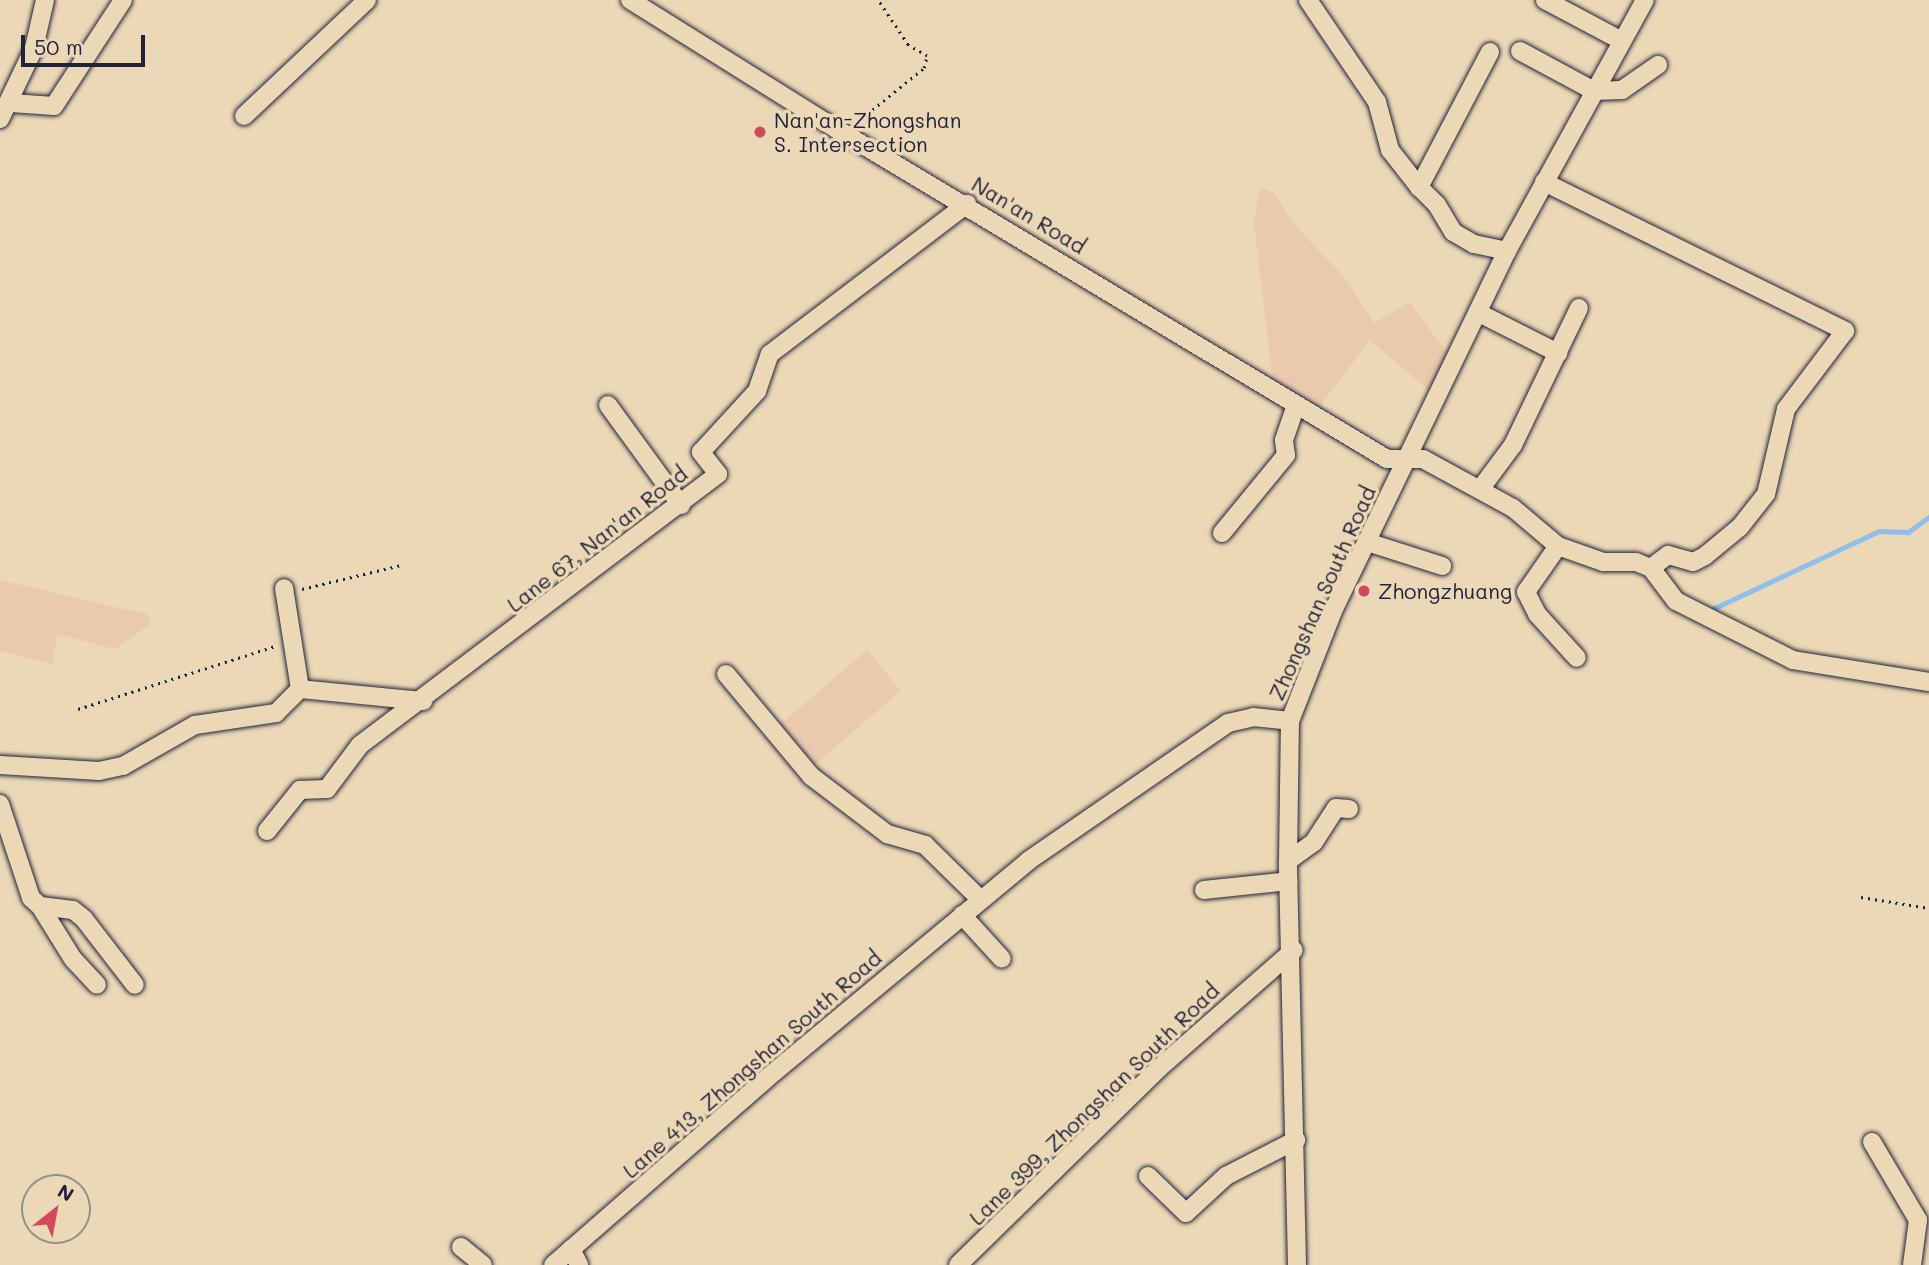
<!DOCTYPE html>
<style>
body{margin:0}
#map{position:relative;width:1929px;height:1265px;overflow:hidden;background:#ebd8b6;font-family:Mali,sans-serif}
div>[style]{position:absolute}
.built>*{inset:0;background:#e9caaf}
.stream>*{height:5px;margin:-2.5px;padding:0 2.5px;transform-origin:2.5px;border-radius:2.5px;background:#90bfeb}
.path>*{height:2.5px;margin-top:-1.25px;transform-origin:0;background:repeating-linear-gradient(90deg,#22223b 0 2px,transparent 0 7px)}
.roads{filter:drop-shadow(0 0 2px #22223b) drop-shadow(0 0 2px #22223b)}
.minor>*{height:18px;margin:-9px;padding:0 9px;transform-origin:9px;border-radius:9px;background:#ebd8b6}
.dots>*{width:19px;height:19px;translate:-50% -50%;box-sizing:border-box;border:4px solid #ebd8b6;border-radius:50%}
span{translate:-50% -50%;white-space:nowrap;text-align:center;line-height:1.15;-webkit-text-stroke:7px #ebd8b6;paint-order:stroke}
.poi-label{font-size:21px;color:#22223b}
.left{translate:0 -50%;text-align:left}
.street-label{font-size:21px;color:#22223b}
.north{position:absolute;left:21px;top:1174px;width:70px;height:70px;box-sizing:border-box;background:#ebd8b6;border:2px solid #9b8f85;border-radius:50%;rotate:31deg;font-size:19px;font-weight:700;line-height:28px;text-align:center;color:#22223b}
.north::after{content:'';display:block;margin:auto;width:24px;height:32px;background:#d1495b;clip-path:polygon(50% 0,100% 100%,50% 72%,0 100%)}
.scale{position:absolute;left:21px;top:35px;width:124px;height:32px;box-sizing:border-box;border:4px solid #22223b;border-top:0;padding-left:9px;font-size:21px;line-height:24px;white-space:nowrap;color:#22223b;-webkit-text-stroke:5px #ebd8b6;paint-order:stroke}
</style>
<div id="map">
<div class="built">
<div style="clip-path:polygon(1260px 187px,1275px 194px,1292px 222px,1345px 278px,1374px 323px,1410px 302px,1449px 356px,1433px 394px,1370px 340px,1317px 410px,1273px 383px,1254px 223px)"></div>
<div style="clip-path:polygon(0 580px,149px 615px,151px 624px,115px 649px,57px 634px,53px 664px,0 651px)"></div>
<div style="clip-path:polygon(867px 650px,901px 691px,813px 766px,778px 726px)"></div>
</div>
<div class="stream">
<div style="left:1706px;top:612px;width:191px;rotate:-25.1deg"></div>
<div style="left:1879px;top:531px;width:29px;rotate:2deg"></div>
<div style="left:1908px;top:532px;width:26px;rotate:-36deg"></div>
</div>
<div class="path">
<div style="left:856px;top:123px;width:87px;rotate:-39deg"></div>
<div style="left:924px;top:68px;width:12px;rotate:-76deg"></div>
<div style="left:927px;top:56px;width:22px;rotate:-150deg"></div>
<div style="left:908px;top:45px;width:54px;rotate:-123.7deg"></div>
<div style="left:302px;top:589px;width:102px;rotate:-13.6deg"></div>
<div style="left:78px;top:709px;width:207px;rotate:-17.7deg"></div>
<div style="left:1861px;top:897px;width:69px;rotate:9.2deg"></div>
</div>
<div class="roads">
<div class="minor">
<div style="left:630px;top:0;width:251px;rotate:32deg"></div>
<div style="left:843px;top:133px;width:634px;rotate:30.93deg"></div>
<div style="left:1387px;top:459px;width:36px"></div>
<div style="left:1423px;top:459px;width:102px;rotate:28.6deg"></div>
<div style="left:1513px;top:508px;width:59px;rotate:40.2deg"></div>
<div style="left:1558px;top:546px;width:48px;rotate:19.6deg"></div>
<div style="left:1603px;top:562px;width:33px"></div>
<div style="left:1636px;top:562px;width:16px;rotate:22deg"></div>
<div style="left:1651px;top:568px;width:41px;rotate:52.9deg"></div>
<div style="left:1676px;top:601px;width:131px;rotate:26.8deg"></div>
<div style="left:1793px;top:660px;width:138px;rotate:9.2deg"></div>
<div style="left:1308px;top:0;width:123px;rotate:55.9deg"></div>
<div style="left:1377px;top:102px;width:50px;rotate:74.8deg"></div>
<div style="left:1390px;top:150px;width:47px;rotate:51.9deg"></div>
<div style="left:1545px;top:0;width:87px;rotate:28deg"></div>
<div style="left:1520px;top:51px;width:84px;rotate:28.4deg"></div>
<div style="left:1594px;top:91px;width:28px;rotate:-2deg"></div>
<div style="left:1622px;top:90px;width:44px;rotate:-34.8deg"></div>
<div style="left:1490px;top:52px;width:153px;rotate:117.7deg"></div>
<div style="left:1419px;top:187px;width:25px;rotate:45deg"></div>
<div style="left:1437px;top:205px;width:31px;rotate:59deg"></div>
<div style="left:1453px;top:232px;width:24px;rotate:30deg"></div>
<div style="left:1474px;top:244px;width:34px;rotate:12deg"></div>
<div style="left:11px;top:103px;width:43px;rotate:4deg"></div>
<div style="left:54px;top:106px;width:126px;rotate:-56.9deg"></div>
<div style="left:244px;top:116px;width:169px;rotate:-43.3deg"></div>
<div style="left:0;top:119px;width:79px;rotate:-64.4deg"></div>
<div style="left:34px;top:48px;width:49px;rotate:-77.1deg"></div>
<div style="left:1544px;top:182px;width:336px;rotate:26.3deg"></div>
<div style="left:1845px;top:331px;width:98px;rotate:127.1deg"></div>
<div style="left:1786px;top:409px;width:87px;rotate:103.2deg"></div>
<div style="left:1766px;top:494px;width:42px;rotate:128.2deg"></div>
<div style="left:1740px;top:527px;width:45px;rotate:140.4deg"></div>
<div style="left:1705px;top:556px;width:13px;rotate:153deg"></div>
<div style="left:1693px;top:562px;width:26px;rotate:-164deg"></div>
<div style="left:1668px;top:555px;width:21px;rotate:143deg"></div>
<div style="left:1479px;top:313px;width:89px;rotate:26.9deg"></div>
<div style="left:608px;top:405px;width:124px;rotate:53.9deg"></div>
<div style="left:1481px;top:488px;width:54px;rotate:-53.3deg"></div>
<div style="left:1513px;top:445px;width:152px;rotate:-64.3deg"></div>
<div style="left:1222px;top:533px;width:101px;rotate:-50.6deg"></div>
<div style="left:1286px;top:455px;width:15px;rotate:-98deg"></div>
<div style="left:1284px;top:440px;width:37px;rotate:-71deg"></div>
<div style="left:1367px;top:542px;width:79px;rotate:17.7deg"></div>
<div style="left:1558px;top:546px;width:56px;rotate:124.8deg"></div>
<div style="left:1526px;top:592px;width:25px;rotate:63deg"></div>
<div style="left:1537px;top:614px;width:59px;rotate:47.7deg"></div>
<div style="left:726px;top:674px;width:133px;rotate:50.2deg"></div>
<div style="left:811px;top:776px;width:96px;rotate:37.3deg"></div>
<div style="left:887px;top:834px;width:40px;rotate:16deg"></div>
<div style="left:925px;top:845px;width:78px;rotate:44.5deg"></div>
<div style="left:300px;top:689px;width:124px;rotate:5.6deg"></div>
<div style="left:0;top:765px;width:99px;rotate:3.5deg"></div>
<div style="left:99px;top:771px;width:25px;rotate:-12deg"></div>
<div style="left:123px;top:766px;width:83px;rotate:-29.7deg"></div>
<div style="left:195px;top:725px;width:82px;rotate:-8.4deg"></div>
<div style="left:276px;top:713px;width:34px;rotate:-45deg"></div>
<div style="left:300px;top:689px;width:102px;rotate:-99deg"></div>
<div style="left:0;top:804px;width:99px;rotate:71.7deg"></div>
<div style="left:31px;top:898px;width:12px;rotate:42deg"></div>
<div style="left:40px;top:906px;width:33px;rotate:7deg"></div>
<div style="left:73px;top:910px;width:14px;rotate:39deg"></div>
<div style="left:84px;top:919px;width:83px;rotate:52.3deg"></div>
<div style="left:267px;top:831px;width:53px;rotate:-51.2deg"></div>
<div style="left:300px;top:790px;width:27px;rotate:-2deg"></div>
<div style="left:327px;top:789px;width:55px;rotate:-53.1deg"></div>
<div style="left:360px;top:745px;width:449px;rotate:-37.1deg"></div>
<div style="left:718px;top:474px;width:28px;rotate:-128deg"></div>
<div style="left:701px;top:452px;width:83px;rotate:-47.4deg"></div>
<div style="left:757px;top:391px;width:39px;rotate:-71deg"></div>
<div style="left:770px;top:354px;width:248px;rotate:-37.3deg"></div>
<div style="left:1288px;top:861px;width:32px;rotate:-36deg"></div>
<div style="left:1314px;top:842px;width:40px;rotate:-57.1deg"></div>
<div style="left:1336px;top:808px;width:13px;rotate:4deg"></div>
<div style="left:1204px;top:890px;width:85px;rotate:-6deg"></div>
<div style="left:40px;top:906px;width:62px;rotate:58.1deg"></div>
<div style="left:73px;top:959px;width:35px;rotate:47deg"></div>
<div style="left:962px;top:915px;width:59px;rotate:47.7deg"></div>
<div style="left:1872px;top:1142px;width:91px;rotate:59.5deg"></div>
<div style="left:1918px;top:1220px;width:45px;rotate:97.6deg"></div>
<div style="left:1148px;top:1176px;width:53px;rotate:44.2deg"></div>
<div style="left:1186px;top:1213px;width:54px;rotate:-42.8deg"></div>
<div style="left:1226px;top:1176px;width:79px;rotate:-27.2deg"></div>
<div style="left:461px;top:1247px;width:28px;rotate:39deg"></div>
<div style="left:571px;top:1249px;width:18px;rotate:63deg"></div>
<div style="left:553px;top:1265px;width:284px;rotate:-41.1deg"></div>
<div style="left:767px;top:1078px;width:339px;rotate:-39.7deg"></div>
<div style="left:1028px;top:861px;width:243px;rotate:-34.6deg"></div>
<div style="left:1228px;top:723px;width:26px;rotate:-13deg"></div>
<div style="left:1253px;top:717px;width:37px;rotate:6deg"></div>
<div style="left:958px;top:1265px;width:281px;rotate:-44.4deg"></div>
<div style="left:1159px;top:1068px;width:179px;rotate:-41.2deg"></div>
<div style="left:1297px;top:1265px;width:404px;rotate:-91.3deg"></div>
<div style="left:1288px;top:861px;width:140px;rotate:-89.2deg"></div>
<div style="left:1290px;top:721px;width:118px;rotate:-68.6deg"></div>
<div style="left:1333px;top:611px;width:400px;rotate:-64.2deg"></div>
<div style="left:1507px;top:251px;width:286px;rotate:-61.2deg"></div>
</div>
</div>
<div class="dots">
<div style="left:760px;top:132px;background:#d1495b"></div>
<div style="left:1364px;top:591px;background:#d1495b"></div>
</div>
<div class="poi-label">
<span class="left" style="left:774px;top:132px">Nan'an-Zhongshan<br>S. Intersection</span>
<span class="left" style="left:1378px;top:591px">Zhongzhuang</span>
</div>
<div class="street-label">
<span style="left:1029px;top:215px;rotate:31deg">Nan'an Road</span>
<span style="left:597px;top:539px;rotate:-38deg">Lane 67, Nan'an Road</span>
<span style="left:1322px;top:593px;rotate:-66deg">Zhongshan South Road</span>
<span style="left:752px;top:1064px;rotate:-41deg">Lane 413, Zhongshan South Road</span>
<span style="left:1094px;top:1104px;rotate:-44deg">Lane 399, Zhongshan South Road</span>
</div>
<div class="north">N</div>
<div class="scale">50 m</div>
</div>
